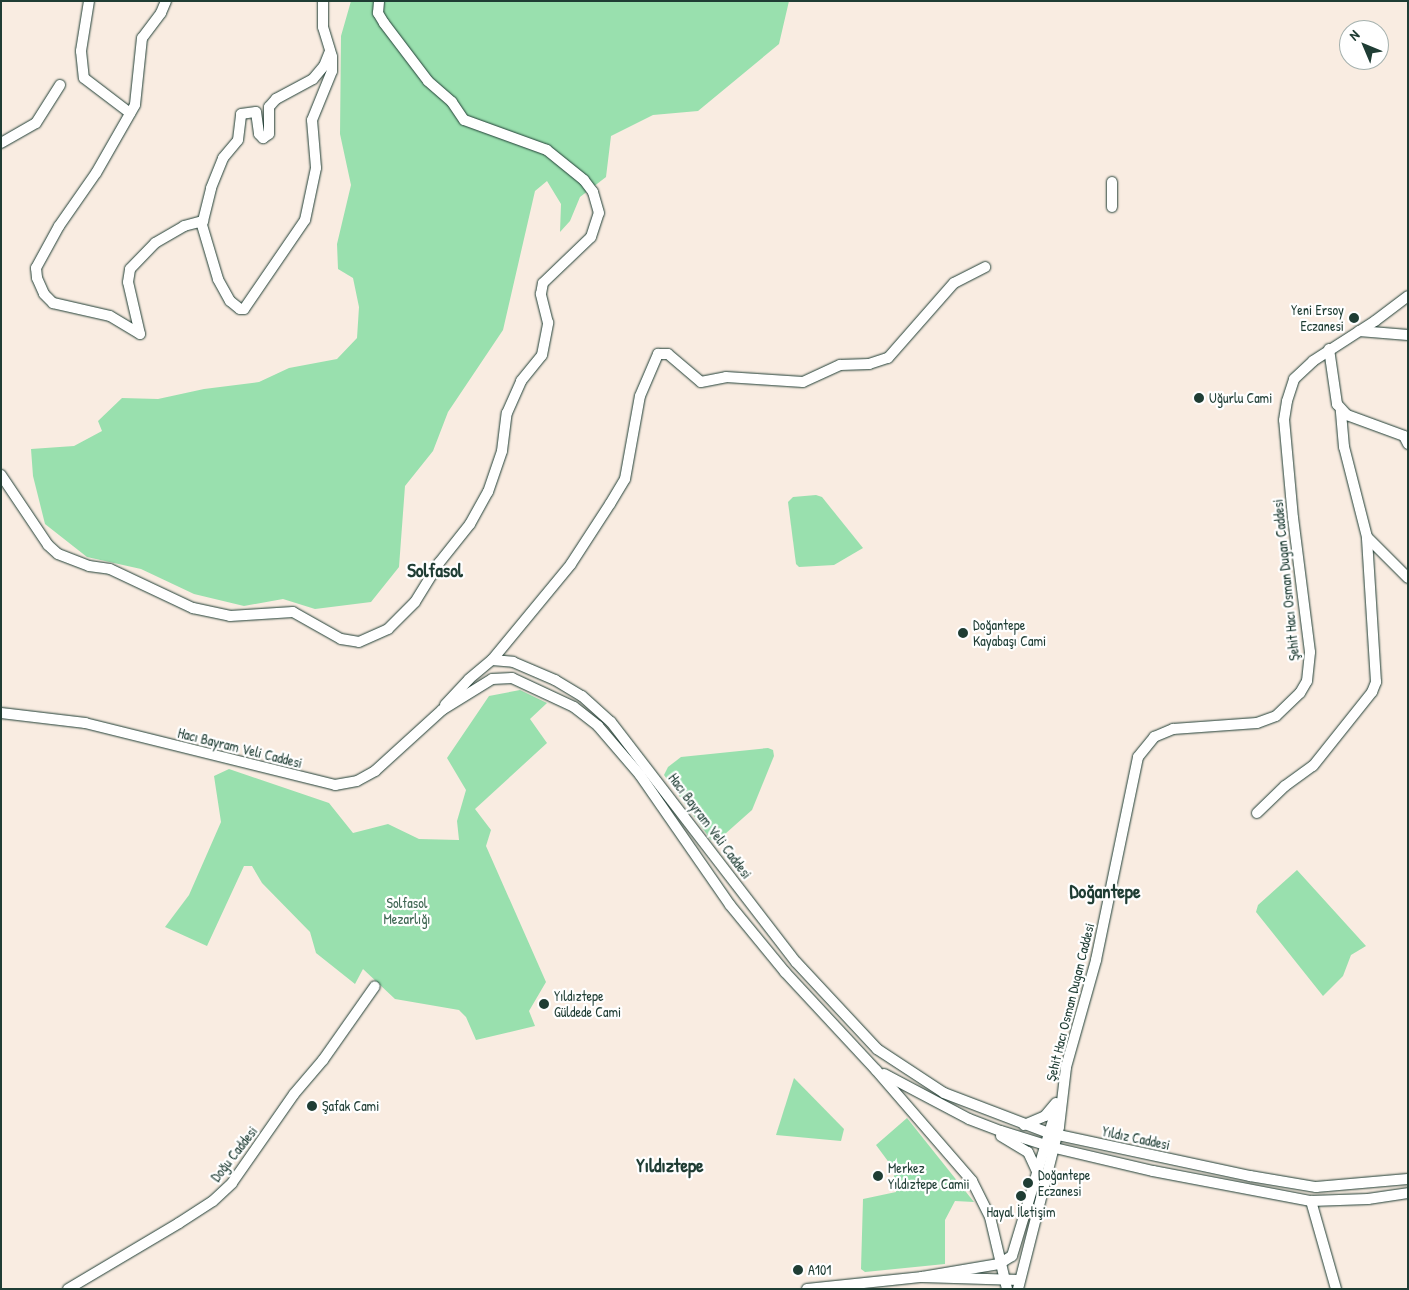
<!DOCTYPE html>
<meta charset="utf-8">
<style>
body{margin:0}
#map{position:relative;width:1409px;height:1290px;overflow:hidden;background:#f9ece1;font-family:"Patrick Hand",sans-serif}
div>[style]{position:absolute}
.green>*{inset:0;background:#99e0ae}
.roads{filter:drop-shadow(0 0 1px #1f3d34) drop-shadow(0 0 1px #1f3d34)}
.secondary>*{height:10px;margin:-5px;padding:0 5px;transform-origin:5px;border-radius:5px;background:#fff}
.dots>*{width:14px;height:14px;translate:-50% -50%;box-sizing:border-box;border:2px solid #fff;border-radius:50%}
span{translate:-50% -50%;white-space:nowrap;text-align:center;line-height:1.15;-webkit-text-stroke:4.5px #fff;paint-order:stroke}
.poi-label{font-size:14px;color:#1f3d34}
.right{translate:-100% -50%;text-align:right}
.left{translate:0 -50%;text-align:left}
.street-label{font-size:14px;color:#1f3d34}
.park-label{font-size:14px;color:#3e6652}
.district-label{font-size:19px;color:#1f3d34;font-weight:700}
.frame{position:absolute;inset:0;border:2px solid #1f3d34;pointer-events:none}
.north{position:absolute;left:1339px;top:20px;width:50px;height:50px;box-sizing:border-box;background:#fff;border:1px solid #a5b1ae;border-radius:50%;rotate:315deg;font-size:14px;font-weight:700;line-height:20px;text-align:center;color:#1f3d34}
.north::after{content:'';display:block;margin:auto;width:18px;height:22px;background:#1f3d34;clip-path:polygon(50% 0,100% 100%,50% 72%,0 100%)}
</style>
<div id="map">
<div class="green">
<div style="clip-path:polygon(351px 1px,789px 1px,779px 44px,698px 111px,653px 115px,611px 136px,606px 177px,580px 197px,570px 221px,560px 232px,561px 204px,547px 181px,535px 191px,503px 330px,448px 412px,433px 451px,405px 486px,399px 567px,371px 602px,315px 609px,283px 599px,244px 606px,194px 594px,141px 569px,87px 557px,45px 524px,33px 476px,31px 449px,74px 446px,102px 431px,98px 421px,122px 398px,158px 399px,204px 389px,259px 382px,289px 368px,337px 359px,357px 338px,359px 307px,353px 278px,338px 269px,337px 244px,351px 185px,340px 134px,341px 36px)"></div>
<div style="clip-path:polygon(816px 495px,822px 497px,863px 548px,834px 565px,799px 567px,796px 564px,788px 502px,793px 497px)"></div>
<div style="clip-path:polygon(520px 690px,547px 703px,530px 719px,547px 743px,475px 809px,491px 830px,486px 846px,546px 982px,529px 1011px,535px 1026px,476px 1040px,466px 1017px,459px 1010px,395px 999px,363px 969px,355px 984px,316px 953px,310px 932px,262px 883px,252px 866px,244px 866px,207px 946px,165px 927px,189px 895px,221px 822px,214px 776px,229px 769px,329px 803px,353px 833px,388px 824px,419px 839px,459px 840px,457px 821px,466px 790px,447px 758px,489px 696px)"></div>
<div style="clip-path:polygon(768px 748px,773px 750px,774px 756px,752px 810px,716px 842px,711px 840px,664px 775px,668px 767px,681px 757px)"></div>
<div style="clip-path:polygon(1297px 870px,1366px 946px,1351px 955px,1343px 976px,1323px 996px,1256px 912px,1258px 905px)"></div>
<div style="clip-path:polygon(794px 1078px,844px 1129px,841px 1141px,776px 1135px)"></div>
<div style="clip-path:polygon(907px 1118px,974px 1202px,955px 1201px,945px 1220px,945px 1264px,865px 1272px,861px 1269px,863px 1199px,896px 1192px,893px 1168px,876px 1145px)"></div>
</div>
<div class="roads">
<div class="secondary">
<div style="left:89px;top:1px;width:51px;rotate:99.1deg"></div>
<div style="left:81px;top:51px;width:27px;rotate:84deg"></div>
<div style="left:84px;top:78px;width:58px;rotate:37.3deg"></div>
<div style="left:166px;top:1px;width:13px;rotate:113deg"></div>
<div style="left:161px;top:13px;width:31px;rotate:127deg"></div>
<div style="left:142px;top:38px;width:67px;rotate:96deg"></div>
<div style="left:135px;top:105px;width:78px;rotate:119.8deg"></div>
<div style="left:96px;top:173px;width:65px;rotate:124.9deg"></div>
<div style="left:59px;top:226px;width:48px;rotate:118.7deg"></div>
<div style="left:36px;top:268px;width:10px;rotate:84deg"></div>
<div style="left:37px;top:278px;width:17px;rotate:66deg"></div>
<div style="left:44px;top:294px;width:13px;rotate:45deg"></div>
<div style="left:53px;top:303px;width:58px;rotate:12.8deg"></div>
<div style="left:110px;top:316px;width:35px;rotate:31deg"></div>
<div style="left:140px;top:334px;width:53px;rotate:-103deg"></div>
<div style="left:128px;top:282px;width:13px;rotate:-81deg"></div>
<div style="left:130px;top:269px;width:36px;rotate:-46deg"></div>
<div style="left:155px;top:243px;width:34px;rotate:-30deg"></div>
<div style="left:184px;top:226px;width:20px;rotate:-15deg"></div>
<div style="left:323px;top:1px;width:26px;rotate:90deg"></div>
<div style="left:323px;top:27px;width:31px;rotate:73deg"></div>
<div style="left:332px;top:57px;width:14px;rotate:90deg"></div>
<div style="left:332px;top:71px;width:53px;rotate:112.2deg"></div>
<div style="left:312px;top:120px;width:48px;rotate:85.2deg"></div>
<div style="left:316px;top:168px;width:53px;rotate:101.9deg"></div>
<div style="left:305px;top:220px;width:108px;rotate:124.4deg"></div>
<div style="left:244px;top:309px;width:4px;rotate:180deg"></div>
<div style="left:240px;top:309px;width:13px;rotate:-141deg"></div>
<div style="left:230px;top:301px;width:25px;rotate:-119deg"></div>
<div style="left:218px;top:279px;width:56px;rotate:-106.5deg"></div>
<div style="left:202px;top:225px;width:38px;rotate:-76deg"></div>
<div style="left:211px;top:188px;width:32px;rotate:-68deg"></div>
<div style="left:223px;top:158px;width:23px;rotate:-50deg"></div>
<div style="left:238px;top:140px;width:26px;rotate:-83deg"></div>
<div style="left:241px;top:114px;width:15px;rotate:-8deg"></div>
<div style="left:256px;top:112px;width:22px;rotate:82deg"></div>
<div style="left:259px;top:134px;width:6px;rotate:45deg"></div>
<div style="left:263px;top:138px;width:7px;rotate:-34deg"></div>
<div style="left:269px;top:134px;width:27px;rotate:-90deg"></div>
<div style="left:269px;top:107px;width:11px;rotate:-49deg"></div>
<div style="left:276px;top:99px;width:42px;rotate:-28.4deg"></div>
<div style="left:313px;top:79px;width:17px;rotate:-50deg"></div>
<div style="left:324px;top:66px;width:16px;rotate:-68deg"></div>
<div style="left:1px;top:143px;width:40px;rotate:-29.7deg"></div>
<div style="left:36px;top:123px;width:45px;rotate:-57.7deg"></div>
<div style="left:1112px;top:207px;width:25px;rotate:-90deg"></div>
<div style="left:1359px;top:331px;width:49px;rotate:4.7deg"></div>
<div style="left:1329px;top:349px;width:56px;rotate:81.7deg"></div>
<div style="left:1337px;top:404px;width:15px;rotate:48deg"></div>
<div style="left:1347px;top:415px;width:61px;rotate:20.2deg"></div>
<div style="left:1404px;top:436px;width:9px;rotate:63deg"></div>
<div style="left:1px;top:475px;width:84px;rotate:56.1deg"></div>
<div style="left:48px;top:545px;width:13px;rotate:42deg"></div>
<div style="left:58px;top:554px;width:33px;rotate:21deg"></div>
<div style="left:89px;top:566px;width:21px;rotate:8deg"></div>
<div style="left:110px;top:569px;width:92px;rotate:25.2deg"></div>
<div style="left:193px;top:608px;width:38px;rotate:12deg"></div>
<div style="left:230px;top:616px;width:63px;rotate:-3.6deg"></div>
<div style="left:293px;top:612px;width:55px;rotate:29.4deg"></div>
<div style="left:341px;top:639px;width:18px;rotate:9deg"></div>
<div style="left:359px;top:642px;width:32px;rotate:-24deg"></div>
<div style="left:388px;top:629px;width:38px;rotate:-45deg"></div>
<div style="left:415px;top:602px;width:46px;rotate:-58.4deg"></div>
<div style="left:439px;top:563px;width:50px;rotate:-51.5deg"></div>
<div style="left:470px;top:524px;width:37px;rotate:-61deg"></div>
<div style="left:488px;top:492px;width:43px;rotate:-71.1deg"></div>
<div style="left:502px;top:451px;width:38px;rotate:-83deg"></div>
<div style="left:507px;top:413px;width:35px;rotate:-66deg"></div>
<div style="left:521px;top:381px;width:33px;rotate:-51deg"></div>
<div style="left:542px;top:355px;width:33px;rotate:-79deg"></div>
<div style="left:548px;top:323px;width:30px;rotate:-104deg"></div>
<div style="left:541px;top:294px;width:11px;rotate:-80deg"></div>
<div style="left:543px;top:283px;width:66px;rotate:-43.8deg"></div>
<div style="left:591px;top:237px;width:25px;rotate:-72deg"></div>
<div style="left:599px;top:213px;width:22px;rotate:-106deg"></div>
<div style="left:593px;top:192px;width:15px;rotate:-127deg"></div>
<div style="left:584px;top:180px;width:48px;rotate:-141deg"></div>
<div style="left:547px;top:150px;width:88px;rotate:-160.1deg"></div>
<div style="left:464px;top:120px;width:22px;rotate:-124deg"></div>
<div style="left:452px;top:102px;width:32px;rotate:-139deg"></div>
<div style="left:428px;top:81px;width:73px;rotate:-127.2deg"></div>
<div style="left:384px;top:23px;width:12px;rotate:-121deg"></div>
<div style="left:378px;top:13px;width:12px;rotate:-85deg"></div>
<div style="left:1367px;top:537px;width:58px;rotate:45deg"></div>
<div style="left:492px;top:660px;width:21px;rotate:5deg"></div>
<div style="left:513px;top:662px;width:46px;rotate:23.2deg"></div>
<div style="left:555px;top:680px;width:31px;rotate:31deg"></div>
<div style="left:582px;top:696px;width:39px;rotate:42deg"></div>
<div style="left:611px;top:722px;width:303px;rotate:52.4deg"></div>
<div style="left:796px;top:962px;width:119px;rotate:47deg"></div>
<div style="left:877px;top:1049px;width:80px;rotate:33.3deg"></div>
<div style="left:944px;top:1093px;width:112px;rotate:20.9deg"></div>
<div style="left:1049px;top:1133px;width:206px;rotate:12.1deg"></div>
<div style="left:1250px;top:1176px;width:67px;rotate:9.5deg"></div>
<div style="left:1316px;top:1187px;width:92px;rotate:-5deg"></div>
<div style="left:445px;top:705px;width:35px;rotate:-47deg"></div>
<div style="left:469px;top:679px;width:30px;rotate:-40deg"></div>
<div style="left:492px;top:660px;width:124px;rotate:-50.5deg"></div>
<div style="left:571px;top:564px;width:72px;rotate:-57deg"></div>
<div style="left:610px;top:504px;width:29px;rotate:-59deg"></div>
<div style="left:625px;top:479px;width:84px;rotate:-79.8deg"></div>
<div style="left:640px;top:396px;width:46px;rotate:-66.8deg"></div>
<div style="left:658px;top:354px;width:10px"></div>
<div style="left:668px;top:354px;width:43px;rotate:40.3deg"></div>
<div style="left:701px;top:382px;width:25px;rotate:-11deg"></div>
<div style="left:726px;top:377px;width:77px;rotate:3.7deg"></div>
<div style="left:803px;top:382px;width:41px;rotate:-24.7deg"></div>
<div style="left:840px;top:365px;width:29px;rotate:-2deg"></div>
<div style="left:869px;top:364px;width:20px;rotate:-18deg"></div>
<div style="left:888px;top:358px;width:100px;rotate:-48.7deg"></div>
<div style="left:954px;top:283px;width:35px;rotate:-27deg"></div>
<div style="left:1px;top:713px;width:85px;rotate:6.8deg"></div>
<div style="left:85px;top:723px;width:258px;rotate:13.9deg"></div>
<div style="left:335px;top:785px;width:22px;rotate:-10deg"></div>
<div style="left:357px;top:781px;width:21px;rotate:-29deg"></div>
<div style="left:375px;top:771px;width:91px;rotate:-42.3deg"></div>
<div style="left:442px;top:710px;width:59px;rotate:-31.8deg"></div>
<div style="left:492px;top:679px;width:20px;rotate:-3deg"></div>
<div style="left:512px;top:678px;width:68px;rotate:25.1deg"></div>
<div style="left:574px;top:707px;width:31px;rotate:38deg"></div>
<div style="left:598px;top:726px;width:65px;rotate:49.4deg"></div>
<div style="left:640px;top:775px;width:158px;rotate:55.3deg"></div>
<div style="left:730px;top:905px;width:87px;rotate:50.6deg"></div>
<div style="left:785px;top:972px;width:134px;rotate:47.1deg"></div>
<div style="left:876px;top:1070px;width:147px;rotate:49.1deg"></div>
<div style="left:972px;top:1181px;width:40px;rotate:63.4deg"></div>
<div style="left:990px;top:1217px;width:74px;rotate:76.7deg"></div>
<div style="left:1257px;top:813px;width:39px;rotate:-44deg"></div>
<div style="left:1285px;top:786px;width:34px;rotate:-36deg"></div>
<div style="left:1313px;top:766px;width:95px;rotate:-51.4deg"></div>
<div style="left:1372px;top:692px;width:11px;rotate:-68deg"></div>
<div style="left:1376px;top:682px;width:145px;rotate:-93.6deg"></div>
<div style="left:1367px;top:537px;width:93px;rotate:-104.3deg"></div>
<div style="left:1344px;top:447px;width:38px;rotate:-95deg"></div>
<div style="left:884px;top:1074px;width:96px;rotate:27.9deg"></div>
<div style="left:969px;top:1119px;width:34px;rotate:21deg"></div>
<div style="left:1001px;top:1131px;width:57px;rotate:17.5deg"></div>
<div style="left:1055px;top:1148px;width:101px;rotate:13.2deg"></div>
<div style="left:1153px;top:1171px;width:161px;rotate:10.8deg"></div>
<div style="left:1311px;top:1201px;width:57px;rotate:-2deg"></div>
<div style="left:1368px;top:1199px;width:40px;rotate:-8.5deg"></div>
<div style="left:1024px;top:1125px;width:23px;rotate:-23deg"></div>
<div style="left:1045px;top:1116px;width:17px;rotate:-50deg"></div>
<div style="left:1001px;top:1136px;width:31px;rotate:31deg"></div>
<div style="left:1028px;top:1152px;width:23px;rotate:65deg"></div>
<div style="left:1311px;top:1201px;width:91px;rotate:74.1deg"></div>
<div style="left:922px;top:1277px;width:78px;rotate:-9.6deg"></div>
<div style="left:999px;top:1264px;width:15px;rotate:-32deg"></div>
<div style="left:1012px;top:1256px;width:156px;rotate:-73.2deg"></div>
<div style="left:68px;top:1289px;width:129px;rotate:-30.7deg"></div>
<div style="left:179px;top:1223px;width:40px;rotate:-32.9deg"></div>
<div style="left:213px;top:1201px;width:26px;rotate:-43deg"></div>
<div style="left:232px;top:1183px;width:108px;rotate:-55.1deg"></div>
<div style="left:294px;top:1094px;width:45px;rotate:-49.5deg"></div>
<div style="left:323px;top:1060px;width:90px;rotate:-54.9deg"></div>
<div style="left:807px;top:1289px;width:116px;rotate:-6deg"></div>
<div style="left:922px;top:1277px;width:97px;rotate:1.8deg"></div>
<div style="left:1018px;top:1289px;width:167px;rotate:-75.8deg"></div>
<div style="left:1059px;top:1127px;width:60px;rotate:-83.3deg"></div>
<div style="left:1066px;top:1067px;width:111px;rotate:-74.3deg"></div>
<div style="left:1096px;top:960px;width:207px;rotate:-78.3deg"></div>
<div style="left:1138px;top:757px;width:26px;rotate:-51deg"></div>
<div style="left:1154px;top:737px;width:21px;rotate:-23deg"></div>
<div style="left:1173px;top:729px;width:84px;rotate:-4.1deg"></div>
<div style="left:1257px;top:723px;width:20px;rotate:-20deg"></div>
<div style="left:1276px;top:716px;width:33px;rotate:-44deg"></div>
<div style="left:1300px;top:693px;width:14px;rotate:-60deg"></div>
<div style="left:1307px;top:681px;width:29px;rotate:-84deg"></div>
<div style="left:1310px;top:652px;width:135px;rotate:-97.2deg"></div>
<div style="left:1293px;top:518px;width:98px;rotate:-95.2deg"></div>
<div style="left:1284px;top:420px;width:19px;rotate:-81deg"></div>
<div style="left:1287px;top:401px;width:23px;rotate:-72deg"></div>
<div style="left:1294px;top:379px;width:26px;rotate:-43deg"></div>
<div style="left:1313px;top:361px;width:74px;rotate:-32.8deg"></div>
<div style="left:1375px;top:321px;width:41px;rotate:-37.1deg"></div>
</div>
</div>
<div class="dots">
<div style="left:1354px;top:318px;background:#1f3d34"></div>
<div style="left:1199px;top:398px;background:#1f3d34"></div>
<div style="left:963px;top:633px;background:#1f3d34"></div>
<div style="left:544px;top:1004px;background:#1f3d34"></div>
<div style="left:312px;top:1106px;background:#1f3d34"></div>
<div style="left:878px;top:1176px;background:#1f3d34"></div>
<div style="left:1028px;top:1183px;background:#1f3d34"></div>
<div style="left:1021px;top:1196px;background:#1f3d34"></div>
<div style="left:798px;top:1270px;background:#1f3d34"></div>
</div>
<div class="poi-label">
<span class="right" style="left:1344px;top:318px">Yeni Ersoy<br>Eczanesi</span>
<span class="left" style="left:1209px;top:398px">Uğurlu Cami</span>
<span class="left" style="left:973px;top:633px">Doğantepe<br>Kayabaşı Cami</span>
<span class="left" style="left:554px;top:1004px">Yıldıztepe<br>Güldede Cami</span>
<span class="left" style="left:322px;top:1106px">Şafak Cami</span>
<span class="left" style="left:888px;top:1176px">Merkez<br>Yıldıztepe Camii</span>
<span class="left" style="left:1038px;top:1183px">Doğantepe<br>Eczanesi</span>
<span style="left:1021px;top:1212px">Hayal İletişim</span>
<span class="left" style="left:808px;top:1270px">A101</span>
</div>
<div class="street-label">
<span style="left:1286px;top:580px;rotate:-96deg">Şehit Hacı Osman Dugan Caddesi</span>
<span style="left:240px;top:748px;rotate:14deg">Hacı Bayram Veli Caddesi</span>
<span style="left:710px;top:826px;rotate:53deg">Hacı Bayram Veli Caddesi</span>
<span style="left:1070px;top:1002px;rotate:-76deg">Şehit Hacı Osman Dugan Caddesi</span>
<span style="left:1136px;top:1138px;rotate:12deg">Yıldız Caddesi</span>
<span style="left:234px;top:1154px;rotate:-52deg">Doğu Caddesi</span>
</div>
<div class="park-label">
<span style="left:407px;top:911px">Solfasol<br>Mezarlığı</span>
</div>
<div class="district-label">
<span style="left:435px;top:571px">Solfasol</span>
<span style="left:1105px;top:892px">Doğantepe</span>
<span style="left:670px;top:1166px">Yıldıztepe</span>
</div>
<div class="frame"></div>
<div class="north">N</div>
</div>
